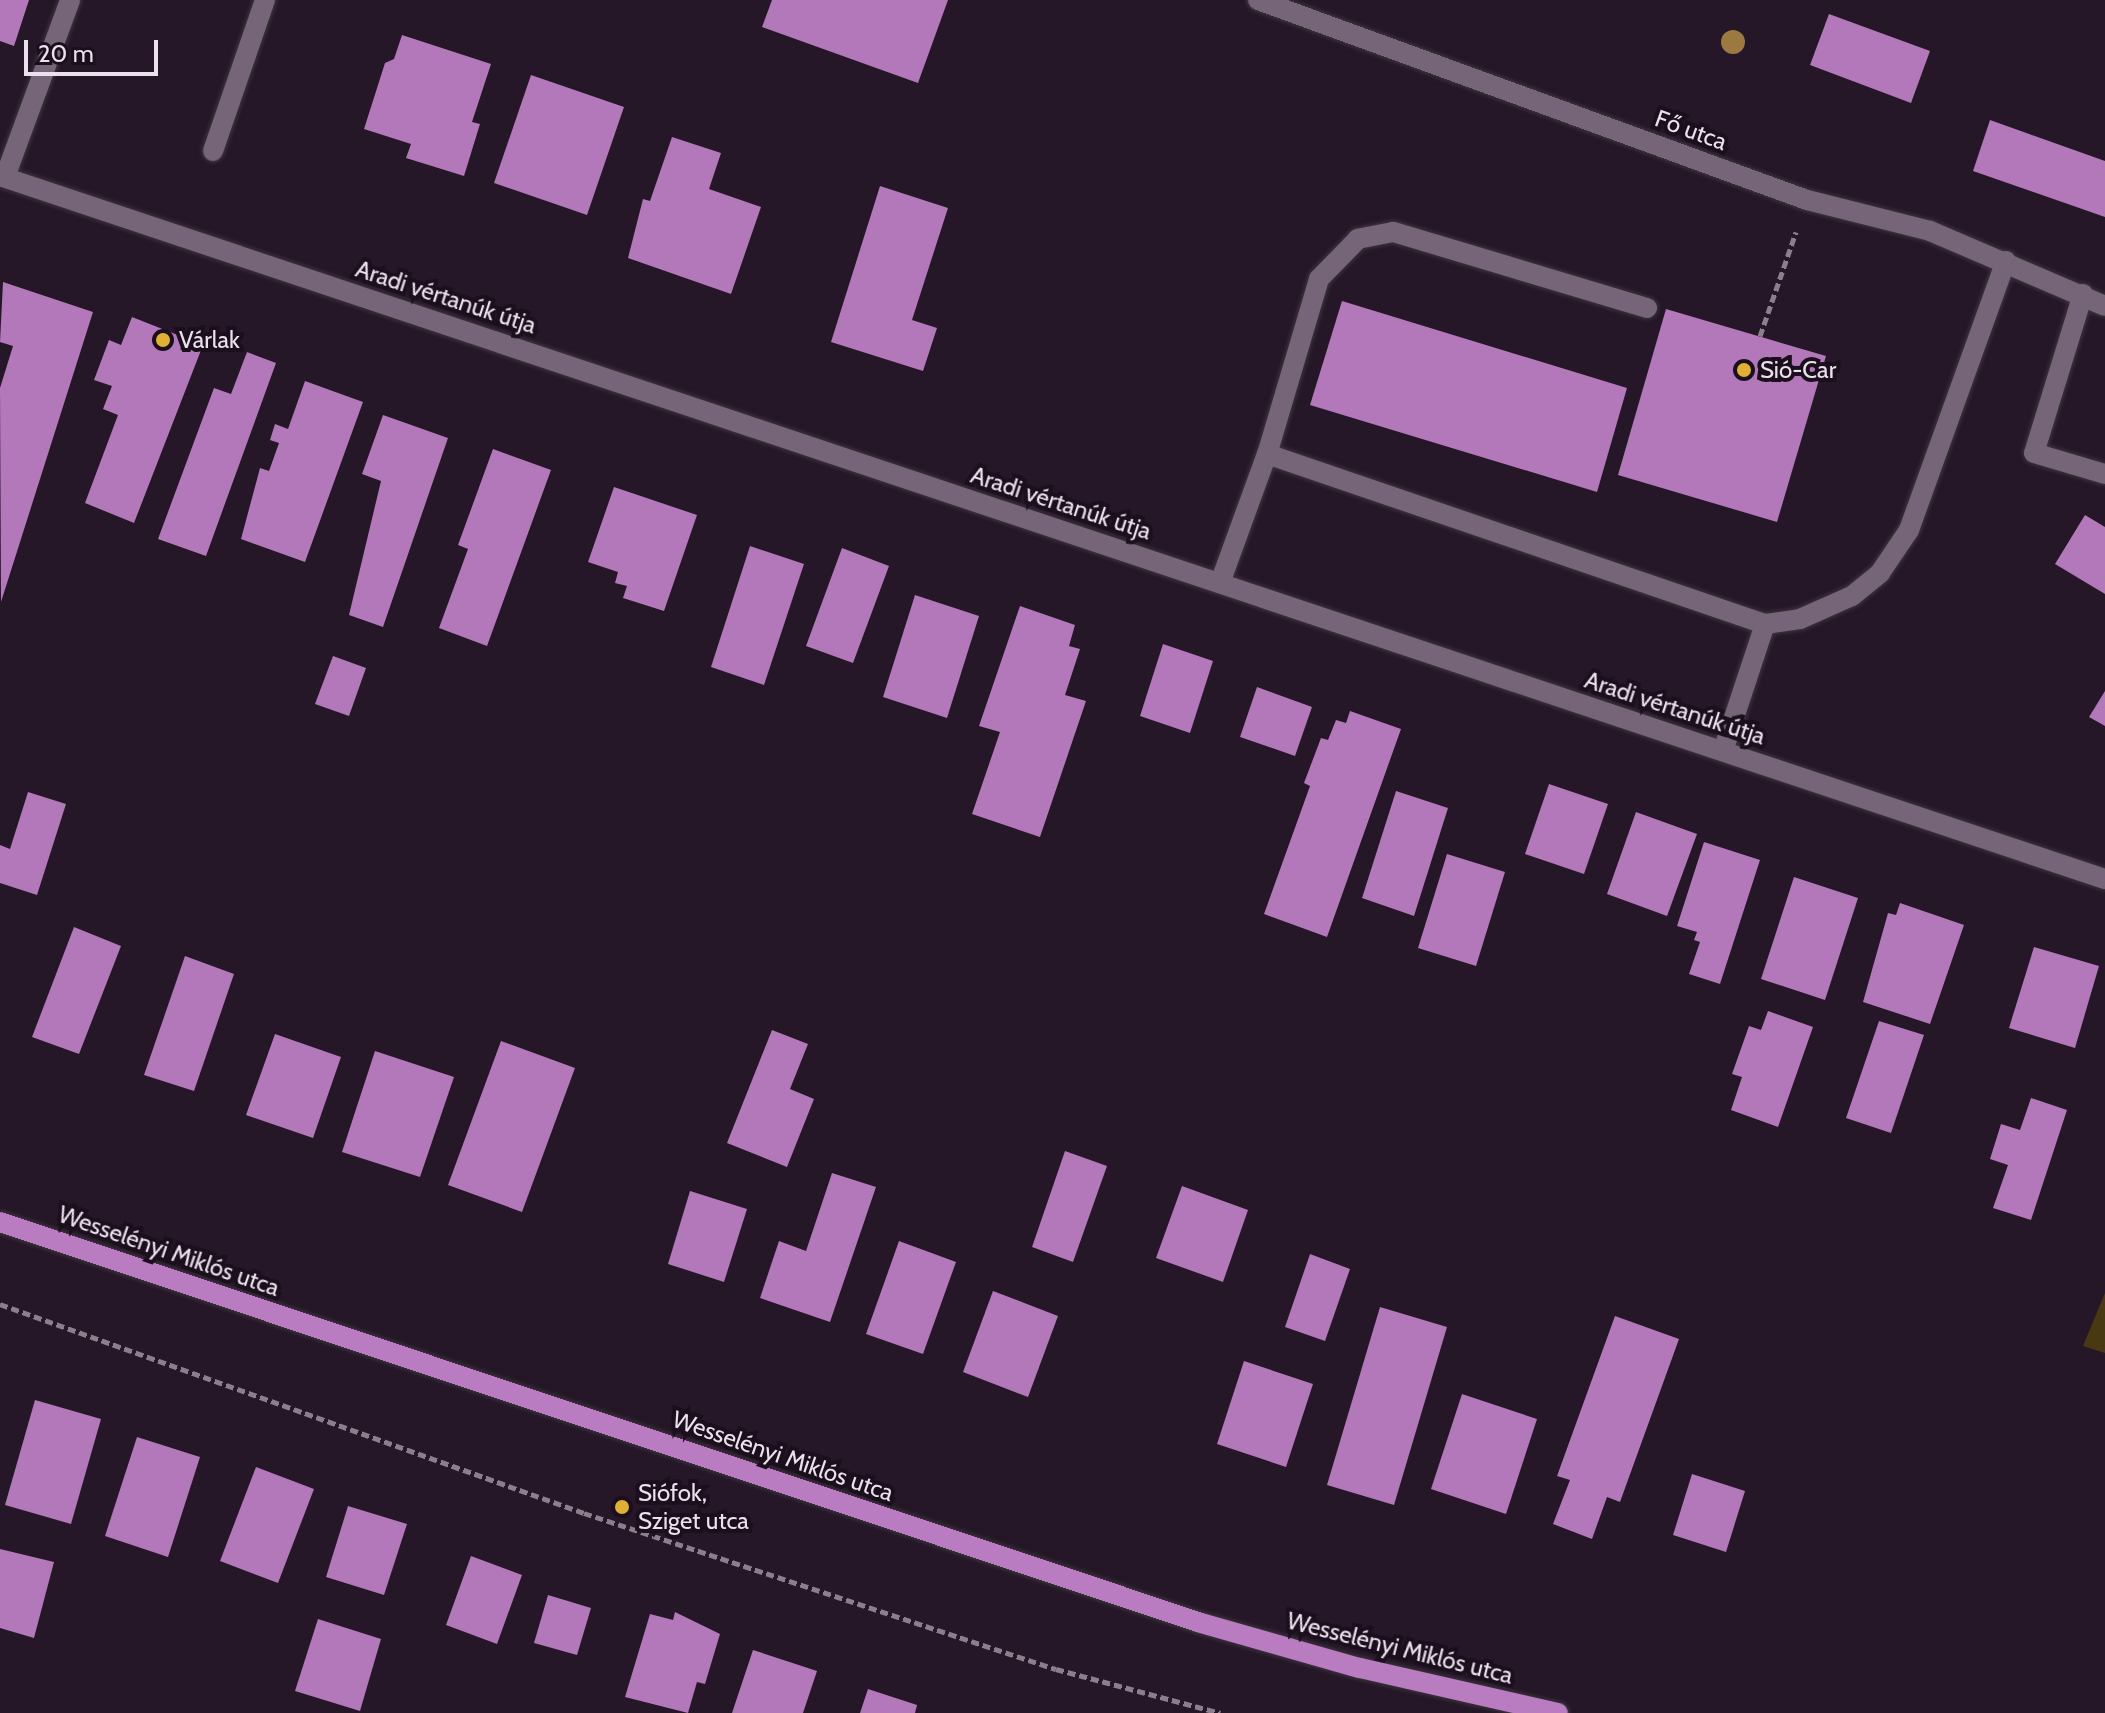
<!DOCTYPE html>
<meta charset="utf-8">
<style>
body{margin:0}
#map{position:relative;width:2105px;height:1713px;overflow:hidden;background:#251727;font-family:Cabin,sans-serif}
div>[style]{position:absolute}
.green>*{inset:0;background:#493912}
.building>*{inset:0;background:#b278b9}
.path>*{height:5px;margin-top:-2.5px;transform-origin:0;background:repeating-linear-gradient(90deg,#8b7f8c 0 8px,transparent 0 12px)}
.roads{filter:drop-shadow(0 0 2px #3f3440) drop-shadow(0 0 2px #3f3440)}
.minor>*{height:20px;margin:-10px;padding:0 10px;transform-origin:10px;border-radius:10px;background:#766578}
.major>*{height:20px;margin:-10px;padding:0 10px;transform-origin:10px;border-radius:10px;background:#b97cc1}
.trees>*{width:24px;height:24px;margin:-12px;border-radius:50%;background:#9b7940}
.dots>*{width:22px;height:22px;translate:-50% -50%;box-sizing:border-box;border:4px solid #1b0e1d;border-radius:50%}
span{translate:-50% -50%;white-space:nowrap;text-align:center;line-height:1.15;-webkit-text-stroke:8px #1b0e1d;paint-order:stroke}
.street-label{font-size:24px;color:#ebe1ec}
.poi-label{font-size:24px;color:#ebe1ec}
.left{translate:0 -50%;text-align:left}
.scale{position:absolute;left:24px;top:40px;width:134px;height:36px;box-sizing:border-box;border:4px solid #ebe1ec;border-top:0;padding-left:10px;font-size:24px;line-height:28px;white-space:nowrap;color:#ebe1ec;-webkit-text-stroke:6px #1b0e1d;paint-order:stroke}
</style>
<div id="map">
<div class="green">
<div style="clip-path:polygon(2105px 1293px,2105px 1353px,2083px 1346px)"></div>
</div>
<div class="building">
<div style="clip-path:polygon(0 0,29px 0,14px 46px,0 41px)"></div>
<div style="clip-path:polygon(772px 0,948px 0,918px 83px,762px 27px)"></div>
<div style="clip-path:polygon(1829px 14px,1930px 51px,1911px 103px,1810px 65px)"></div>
<div style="clip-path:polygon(402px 35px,491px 64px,472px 122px,480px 124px,464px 176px,406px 158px,411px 144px,364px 129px,385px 63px,394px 59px)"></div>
<div style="clip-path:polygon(531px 75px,624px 107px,587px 215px,494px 183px)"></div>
<div style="clip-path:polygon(1990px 120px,2105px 161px,2105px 217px,1973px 171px)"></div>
<div style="clip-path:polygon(672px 137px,721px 153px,709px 189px,761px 207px,731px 294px,628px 258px,643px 199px,650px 201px)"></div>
<div style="clip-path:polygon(880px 186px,948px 208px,912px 320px,937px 328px,923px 371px,831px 342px)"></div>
<div style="clip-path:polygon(3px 282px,93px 312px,1px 602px,0 388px,13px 346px,0 342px)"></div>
<div style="clip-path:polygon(1342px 301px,1627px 388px,1597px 492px,1310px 405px)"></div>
<div style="clip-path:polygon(1666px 309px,1826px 356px,1777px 522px,1618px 475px)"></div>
<div style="clip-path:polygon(132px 317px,203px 345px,134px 523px,85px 503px,118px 415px,103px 409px,112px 386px,94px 380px,109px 340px,121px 345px)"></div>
<div style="clip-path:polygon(247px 352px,276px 363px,206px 556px,158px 539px,214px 388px,231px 394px)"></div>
<div style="clip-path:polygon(305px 381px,363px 402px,305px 562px,241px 539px,260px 468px,269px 471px,279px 443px,270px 440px,275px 424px,288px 429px)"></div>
<div style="clip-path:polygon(383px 415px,448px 438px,383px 627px,349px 615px,381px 481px,362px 474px)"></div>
<div style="clip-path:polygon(493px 449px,551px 470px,487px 646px,439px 628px,468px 549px,458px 545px)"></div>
<div style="clip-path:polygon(614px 487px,697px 515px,664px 611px,623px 598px,627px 586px,615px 583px,618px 572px,588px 562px)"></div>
<div style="clip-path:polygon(2085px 515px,2105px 527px,2105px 594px,2055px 564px)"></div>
<div style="clip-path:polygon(750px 546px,804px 564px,764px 685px,711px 667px)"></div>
<div style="clip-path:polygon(842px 548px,889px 566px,853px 663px,806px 646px)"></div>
<div style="clip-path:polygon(915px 595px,979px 616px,947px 718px,883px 697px)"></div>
<div style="clip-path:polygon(1020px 606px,1075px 625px,1069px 646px,1080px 649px,1065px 695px,1086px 701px,1040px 837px,972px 814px,1000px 732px,979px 726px)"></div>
<div style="clip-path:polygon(1163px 644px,1213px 661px,1190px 733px,1140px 716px)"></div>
<div style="clip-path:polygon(333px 656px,366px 668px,349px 716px,315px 704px)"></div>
<div style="clip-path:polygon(1257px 687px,1312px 707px,1295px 756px,1240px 737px)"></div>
<div style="clip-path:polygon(2105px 691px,2105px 726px,2089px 717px)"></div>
<div style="clip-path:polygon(1350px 711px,1401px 729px,1327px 937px,1264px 914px,1310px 786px,1304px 783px,1321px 738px,1328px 740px,1336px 720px,1346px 723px)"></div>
<div style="clip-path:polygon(1549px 784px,1608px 804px,1584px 874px,1525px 854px)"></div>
<div style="clip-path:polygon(1396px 791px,1448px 808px,1414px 916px,1362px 898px)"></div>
<div style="clip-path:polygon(28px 792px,66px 804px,37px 895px,0 883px,0 845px,10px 849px)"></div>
<div style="clip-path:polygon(1636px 812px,1697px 834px,1667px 916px,1607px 894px)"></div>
<div style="clip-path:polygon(1704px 842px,1760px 860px,1720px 984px,1689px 974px,1700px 942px,1694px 940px,1697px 932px,1677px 926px)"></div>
<div style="clip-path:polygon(1447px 854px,1505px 872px,1476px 966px,1418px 948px)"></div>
<div style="clip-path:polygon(1794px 877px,1858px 898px,1825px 1000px,1761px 979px)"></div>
<div style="clip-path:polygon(1900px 903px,1964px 925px,1930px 1024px,1863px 1002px,1888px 913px,1896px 915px)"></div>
<div style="clip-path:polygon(74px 927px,121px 946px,79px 1054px,32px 1037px)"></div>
<div style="clip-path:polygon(2034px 947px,2099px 966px,2075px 1048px,2009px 1028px)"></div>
<div style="clip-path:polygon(185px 956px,234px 974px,194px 1091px,144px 1075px)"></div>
<div style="clip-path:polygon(1768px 1011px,1813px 1027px,1778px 1127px,1731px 1110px,1742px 1077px,1732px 1074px,1749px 1026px,1761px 1030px)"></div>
<div style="clip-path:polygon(1879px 1021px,1924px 1035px,1891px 1133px,1846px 1118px)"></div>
<div style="clip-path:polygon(772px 1030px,808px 1044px,790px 1089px,814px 1099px,787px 1167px,727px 1143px)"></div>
<div style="clip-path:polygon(275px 1034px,341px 1057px,313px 1138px,246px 1115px)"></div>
<div style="clip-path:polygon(501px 1041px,575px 1068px,522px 1212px,448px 1185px)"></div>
<div style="clip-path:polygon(375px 1051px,454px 1077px,420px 1177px,342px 1152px)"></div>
<div style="clip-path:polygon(2031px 1098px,2067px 1110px,2031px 1220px,1993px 1208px,2008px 1165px,1990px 1159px,2001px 1124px,2020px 1130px)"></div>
<div style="clip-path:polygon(1065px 1151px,1107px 1166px,1073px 1262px,1032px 1247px)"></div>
<div style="clip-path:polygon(832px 1173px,876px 1187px,830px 1322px,760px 1298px,779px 1241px,806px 1251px)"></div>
<div style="clip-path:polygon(1182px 1186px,1248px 1210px,1223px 1282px,1156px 1258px)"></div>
<div style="clip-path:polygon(690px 1191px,747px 1209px,724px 1282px,668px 1264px)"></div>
<div style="clip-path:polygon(899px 1241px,956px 1262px,923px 1354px,866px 1334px)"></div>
<div style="clip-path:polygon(1310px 1254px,1350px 1269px,1325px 1341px,1285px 1327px)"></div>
<div style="clip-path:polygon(993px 1291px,1058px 1316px,1028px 1397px,963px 1372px)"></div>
<div style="clip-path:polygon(1380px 1307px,1447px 1327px,1394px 1505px,1327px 1485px)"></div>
<div style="clip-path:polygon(1615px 1316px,1679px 1339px,1620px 1502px,1607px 1497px,1592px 1539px,1553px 1524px,1570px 1480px,1557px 1476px)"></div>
<div style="clip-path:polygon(1244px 1361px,1313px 1384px,1286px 1467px,1217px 1444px)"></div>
<div style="clip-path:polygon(1462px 1394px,1537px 1419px,1506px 1514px,1431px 1489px)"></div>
<div style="clip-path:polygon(35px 1400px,101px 1419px,71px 1524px,5px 1505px)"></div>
<div style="clip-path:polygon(137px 1437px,200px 1457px,168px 1557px,105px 1536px)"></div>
<div style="clip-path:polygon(256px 1467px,314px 1489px,278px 1583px,220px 1561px)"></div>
<div style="clip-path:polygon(1692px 1474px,1745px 1491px,1726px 1552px,1673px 1535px)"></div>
<div style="clip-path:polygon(348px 1506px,407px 1524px,384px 1595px,326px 1577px)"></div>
<div style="clip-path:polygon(0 1549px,54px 1562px,34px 1638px,0 1628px)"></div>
<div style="clip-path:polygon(471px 1556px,522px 1575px,497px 1644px,446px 1625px)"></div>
<div style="clip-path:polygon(548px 1595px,591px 1608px,577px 1655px,534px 1643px)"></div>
<div style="clip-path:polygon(675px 1612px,720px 1634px,705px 1684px,697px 1682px,688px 1713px,625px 1697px,650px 1614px,673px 1620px)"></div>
<div style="clip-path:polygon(318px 1619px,381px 1639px,360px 1711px,295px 1691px)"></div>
<div style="clip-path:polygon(753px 1650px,817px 1671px,803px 1713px,732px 1713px)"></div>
<div style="clip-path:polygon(868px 1689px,917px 1705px,915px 1713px,860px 1713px)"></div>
</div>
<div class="path">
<div style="left:1760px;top:336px;width:110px;rotate:-70.9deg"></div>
<div style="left:0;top:1304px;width:620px;rotate:19.69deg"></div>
<div style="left:584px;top:1513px;width:497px;rotate:18.3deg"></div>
<div style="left:1056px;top:1669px;width:170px;rotate:15deg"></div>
</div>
<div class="roads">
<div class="minor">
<div style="left:1258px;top:0;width:584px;rotate:20.02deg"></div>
<div style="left:1807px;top:200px;width:127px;rotate:14.1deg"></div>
<div style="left:1930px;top:231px;width:190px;rotate:23.2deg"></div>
<div style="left:213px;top:151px;width:160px;rotate:-71deg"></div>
<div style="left:0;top:176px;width:2219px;rotate:18.47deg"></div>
<div style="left:5px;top:177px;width:189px;rotate:-69.8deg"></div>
<div style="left:2083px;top:294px;width:166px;rotate:107.1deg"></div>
<div style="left:2034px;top:453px;width:74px;rotate:16.5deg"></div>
<div style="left:1647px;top:308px;width:265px;rotate:-163.3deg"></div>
<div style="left:1393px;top:232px;width:36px;rotate:169deg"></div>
<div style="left:1358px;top:239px;width:56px;rotate:134.3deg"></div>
<div style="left:1319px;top:279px;width:183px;rotate:106.5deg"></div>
<div style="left:1267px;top:454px;width:526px;rotate:18.85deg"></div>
<div style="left:1765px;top:624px;width:35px;rotate:-8deg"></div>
<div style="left:1800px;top:619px;width:57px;rotate:-23.9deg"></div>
<div style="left:1852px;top:596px;width:36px;rotate:-39deg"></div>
<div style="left:1880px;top:573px;width:52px;rotate:-56deg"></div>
<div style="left:1909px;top:530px;width:286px;rotate:-70.2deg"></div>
<div style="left:1220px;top:583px;width:137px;rotate:-70deg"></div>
<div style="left:1723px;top:751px;width:134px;rotate:-71.7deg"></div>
</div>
<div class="major">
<div style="left:0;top:1222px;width:1263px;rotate:18.46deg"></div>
<div style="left:1198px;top:1622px;width:168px;rotate:15.9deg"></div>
<div style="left:1360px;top:1668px;width:203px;rotate:12.8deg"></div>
</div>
</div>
<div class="trees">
<div style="left:1733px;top:42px"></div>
</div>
<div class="dots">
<div style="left:163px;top:340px;background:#e0b034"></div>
<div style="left:1744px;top:370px;background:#e0b034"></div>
<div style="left:622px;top:1507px;background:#e0b034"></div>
</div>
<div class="street-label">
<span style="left:1691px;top:130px;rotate:20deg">Fő utca</span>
<span style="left:446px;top:297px;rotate:18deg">Aradi vértanúk útja</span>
<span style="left:1061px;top:503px;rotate:18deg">Aradi vértanúk útja</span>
<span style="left:1675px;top:708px;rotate:18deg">Aradi vértanúk útja</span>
<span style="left:169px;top:1251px;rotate:19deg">Wesselényi Miklós utca</span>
<span style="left:783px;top:1456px;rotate:19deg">Wesselényi Miklós utca</span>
<span style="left:1400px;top:1648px;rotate:14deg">Wesselényi Miklós utca</span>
</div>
<div class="poi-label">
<span class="left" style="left:179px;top:340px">Várlak</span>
<span class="left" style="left:1760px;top:370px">Sió-Car</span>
<span class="left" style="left:638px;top:1507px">Siófok,<br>Sziget utca</span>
</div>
<div class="scale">20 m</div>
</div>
